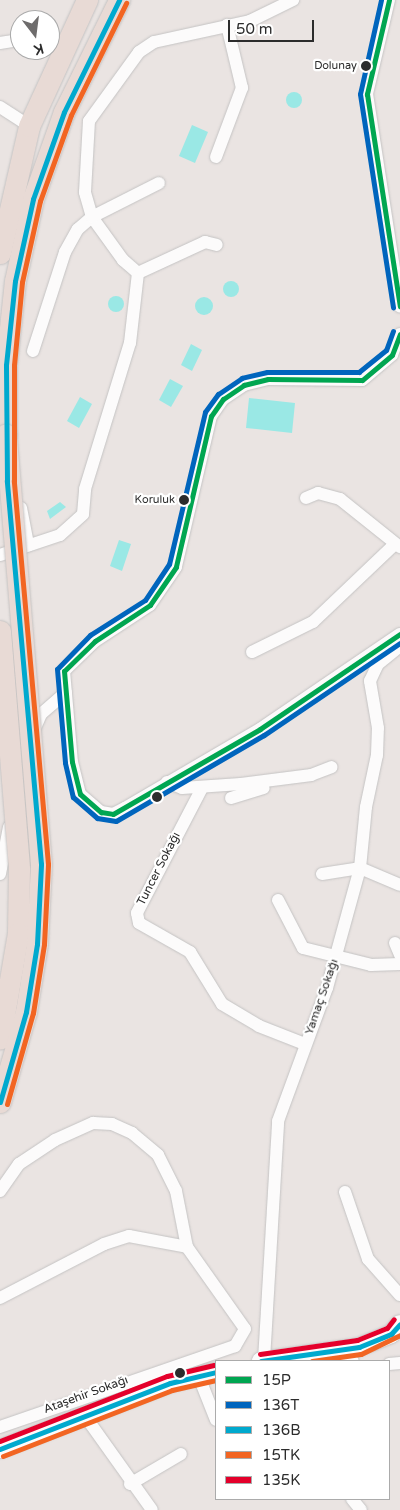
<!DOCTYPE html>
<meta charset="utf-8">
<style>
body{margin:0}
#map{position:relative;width:400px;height:1510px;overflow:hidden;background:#eae4e2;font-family:"Varela Round",sans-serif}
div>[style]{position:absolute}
.water>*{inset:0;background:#9ae8e5}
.round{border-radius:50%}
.roads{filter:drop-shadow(0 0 1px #c4c3c3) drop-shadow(0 0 1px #c4c3c3)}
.minor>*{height:12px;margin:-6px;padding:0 6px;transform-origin:6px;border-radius:6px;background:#fcfbfb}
.secondary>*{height:18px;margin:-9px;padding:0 9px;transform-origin:9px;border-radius:9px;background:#fcfbfb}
.trunk>*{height:21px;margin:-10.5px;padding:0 10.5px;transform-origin:10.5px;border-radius:10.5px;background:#e8dad5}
.bridges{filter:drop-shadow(0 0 1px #c6c3c2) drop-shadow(0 0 1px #c6c3c2)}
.trunk-bridge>*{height:21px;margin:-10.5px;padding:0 10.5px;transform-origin:10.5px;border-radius:10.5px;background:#e8dad5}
.bus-1>*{height:5px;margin:-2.5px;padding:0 2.5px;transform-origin:2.5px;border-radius:2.5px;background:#00a651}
.bus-2>*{height:5px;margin:-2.5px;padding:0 2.5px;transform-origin:2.5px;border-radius:2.5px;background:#0065bd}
.bus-3>*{height:5px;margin:-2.5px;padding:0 2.5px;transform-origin:2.5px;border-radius:2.5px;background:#00a9ce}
.bus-4>*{height:5px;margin:-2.5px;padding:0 2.5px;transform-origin:2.5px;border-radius:2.5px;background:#f26522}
.bus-5>*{height:5px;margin:-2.5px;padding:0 2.5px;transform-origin:2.5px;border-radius:2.5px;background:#e4002b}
.dots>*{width:14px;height:14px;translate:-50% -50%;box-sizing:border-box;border:2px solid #fff;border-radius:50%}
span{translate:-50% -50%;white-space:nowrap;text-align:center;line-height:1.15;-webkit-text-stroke:4.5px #fff;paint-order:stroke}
.bus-label{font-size:11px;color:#2c2c2c}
.right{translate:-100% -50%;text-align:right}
.street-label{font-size:12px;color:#2c2c2c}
.legend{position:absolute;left:215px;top:1360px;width:175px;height:140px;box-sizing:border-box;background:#fff;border:1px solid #ababab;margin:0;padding:6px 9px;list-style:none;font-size:15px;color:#2c2c2c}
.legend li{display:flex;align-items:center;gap:10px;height:25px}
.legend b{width:25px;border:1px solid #ababab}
.north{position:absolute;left:10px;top:10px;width:50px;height:50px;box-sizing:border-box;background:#fff;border:1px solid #ababab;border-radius:50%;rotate:165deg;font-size:14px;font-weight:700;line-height:20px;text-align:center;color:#2c2c2c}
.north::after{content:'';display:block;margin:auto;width:18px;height:22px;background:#6e6c6c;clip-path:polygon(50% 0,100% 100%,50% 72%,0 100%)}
.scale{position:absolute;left:228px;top:20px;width:86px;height:22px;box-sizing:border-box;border:2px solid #2c2c2c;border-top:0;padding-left:6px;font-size:15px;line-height:18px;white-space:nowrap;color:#2c2c2c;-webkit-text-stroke:4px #fff;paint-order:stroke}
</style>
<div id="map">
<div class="water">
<div class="round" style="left:286px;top:92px;width:16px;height:16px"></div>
<div style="clip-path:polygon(192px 125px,208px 132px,195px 163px,179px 156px)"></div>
<div class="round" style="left:223px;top:281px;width:16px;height:16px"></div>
<div class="round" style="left:108px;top:296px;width:16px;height:16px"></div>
<div class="round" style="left:195px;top:297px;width:18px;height:18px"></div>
<div style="clip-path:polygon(191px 344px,202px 350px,192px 371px,181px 365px)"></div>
<div style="clip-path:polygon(170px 379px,183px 386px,171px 407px,159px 400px)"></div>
<div style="clip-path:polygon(80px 397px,92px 404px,79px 428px,67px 421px)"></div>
<div style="clip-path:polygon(249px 398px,295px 403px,292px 433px,246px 428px)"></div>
<div style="clip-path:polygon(60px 502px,66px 507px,50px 519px,47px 511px)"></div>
<div style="clip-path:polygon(119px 540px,131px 544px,122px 571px,110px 566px)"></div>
</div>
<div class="roads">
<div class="minor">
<div style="left:389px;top:0;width:97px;rotate:103.2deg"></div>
<div style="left:367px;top:94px;width:215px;rotate:81.2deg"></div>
<div style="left:0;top:43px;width:20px;rotate:-9deg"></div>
<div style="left:0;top:107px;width:35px;rotate:33deg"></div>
<div style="left:216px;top:157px;width:74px;rotate:-69.4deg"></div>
<div style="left:242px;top:88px;width:65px;rotate:-103.4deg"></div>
<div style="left:138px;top:273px;width:20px;rotate:-139deg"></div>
<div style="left:123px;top:260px;width:53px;rotate:-125.8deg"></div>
<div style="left:92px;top:217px;width:26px;rotate:-106deg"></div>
<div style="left:85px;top:192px;width:71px;rotate:-86.8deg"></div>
<div style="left:89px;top:121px;width:85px;rotate:-54.1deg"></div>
<div style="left:139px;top:52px;width:18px;rotate:-34deg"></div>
<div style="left:154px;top:42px;width:98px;rotate:-12.3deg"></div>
<div style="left:250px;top:21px;width:48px;rotate:-26deg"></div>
<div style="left:138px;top:273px;width:74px;rotate:-24.8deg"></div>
<div style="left:205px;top:242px;width:12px;rotate:14deg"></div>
<div style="left:400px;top:334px;width:22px;rotate:111deg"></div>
<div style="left:392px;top:355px;width:39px;rotate:140deg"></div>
<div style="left:362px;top:380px;width:94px;rotate:-179.4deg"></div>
<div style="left:268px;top:379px;width:25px;rotate:166deg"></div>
<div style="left:244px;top:385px;width:25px;rotate:146deg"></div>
<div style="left:223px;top:399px;width:21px;rotate:125deg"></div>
<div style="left:211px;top:416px;width:155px;rotate:103.1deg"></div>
<div style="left:176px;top:567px;width:46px;rotate:124.4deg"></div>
<div style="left:150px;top:605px;width:66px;rotate:146.8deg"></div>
<div style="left:95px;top:641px;width:43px;rotate:135.9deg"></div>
<div style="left:64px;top:671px;width:91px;rotate:85deg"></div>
<div style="left:72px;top:762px;width:33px;rotate:76deg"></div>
<div style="left:80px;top:794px;width:28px;rotate:41deg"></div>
<div style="left:101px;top:812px;width:12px;rotate:9deg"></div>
<div style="left:113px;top:814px;width:13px;rotate:-27deg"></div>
<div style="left:125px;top:808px;width:156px;rotate:-30.3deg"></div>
<div style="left:260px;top:729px;width:169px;rotate:-34.2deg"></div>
<div style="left:33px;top:351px;width:104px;rotate:-72.1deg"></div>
<div style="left:65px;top:252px;width:26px;rotate:-61deg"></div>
<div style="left:78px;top:229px;width:18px;rotate:-41deg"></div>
<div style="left:92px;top:217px;width:75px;rotate:-26.9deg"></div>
<div style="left:306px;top:498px;width:13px;rotate:-23deg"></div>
<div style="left:318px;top:493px;width:23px;rotate:15deg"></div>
<div style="left:340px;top:499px;width:77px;rotate:38.7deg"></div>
<div style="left:21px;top:508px;width:38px;rotate:79deg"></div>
<div style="left:0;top:555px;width:63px;rotate:-18.4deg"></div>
<div style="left:60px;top:535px;width:31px;rotate:-42deg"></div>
<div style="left:83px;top:514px;width:25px;rotate:-85deg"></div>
<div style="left:85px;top:489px;width:153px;rotate:-72.9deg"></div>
<div style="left:130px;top:343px;width:70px;rotate:-83.5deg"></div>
<div style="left:252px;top:652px;width:68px;rotate:-26.2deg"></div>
<div style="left:313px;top:622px;width:113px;rotate:-43.6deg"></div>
<div style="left:167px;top:782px;width:16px;rotate:22deg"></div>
<div style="left:182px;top:788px;width:59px;rotate:-3.9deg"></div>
<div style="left:241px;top:784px;width:71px;rotate:-7.3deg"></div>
<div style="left:311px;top:775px;width:22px;rotate:-21deg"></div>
<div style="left:18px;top:783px;width:31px;rotate:-79deg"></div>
<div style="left:24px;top:753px;width:43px;rotate:-66.4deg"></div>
<div style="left:41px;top:714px;width:33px;rotate:-41deg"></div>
<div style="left:202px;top:788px;width:141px;rotate:117.5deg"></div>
<div style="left:137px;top:913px;width:10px;rotate:79deg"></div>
<div style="left:139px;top:923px;width:59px;rotate:29.6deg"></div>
<div style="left:190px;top:952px;width:61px;rotate:58.4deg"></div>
<div style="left:222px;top:1004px;width:43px;rotate:30.7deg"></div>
<div style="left:259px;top:1026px;width:49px;rotate:21.4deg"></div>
<div style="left:231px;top:798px;width:34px;rotate:-17deg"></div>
<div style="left:0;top:874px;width:48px;rotate:-79.2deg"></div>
<div style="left:322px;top:874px;width:38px;rotate:-9deg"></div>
<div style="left:360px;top:868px;width:43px;rotate:23deg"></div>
<div style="left:278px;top:900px;width:54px;rotate:62.5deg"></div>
<div style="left:303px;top:948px;width:70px;rotate:14deg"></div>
<div style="left:371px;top:965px;width:29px;rotate:-2deg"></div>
<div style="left:395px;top:943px;width:13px;rotate:67deg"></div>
<div style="left:0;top:1191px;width:33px;rotate:-55deg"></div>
<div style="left:19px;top:1164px;width:43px;rotate:-33.7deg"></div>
<div style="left:55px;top:1140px;width:42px;rotate:-24.1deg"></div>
<div style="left:93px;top:1123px;width:19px;rotate:3deg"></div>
<div style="left:112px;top:1124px;width:22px;rotate:24deg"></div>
<div style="left:132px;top:1133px;width:34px;rotate:40deg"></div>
<div style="left:158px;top:1155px;width:40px;rotate:63.4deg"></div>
<div style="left:176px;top:1191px;width:57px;rotate:78.9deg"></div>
<div style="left:345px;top:1192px;width:71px;rotate:71.1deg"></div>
<div style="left:368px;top:1259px;width:48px;rotate:48.4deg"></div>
<div style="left:0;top:1298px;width:117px;rotate:-27.4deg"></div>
<div style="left:104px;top:1244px;width:26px;rotate:-18deg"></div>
<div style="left:129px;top:1236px;width:59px;rotate:10.7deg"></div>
<div style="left:187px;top:1247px;width:100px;rotate:54.7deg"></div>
<div style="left:245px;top:1329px;width:20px;rotate:120deg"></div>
<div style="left:235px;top:1346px;width:249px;rotate:161deg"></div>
<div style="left:330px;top:1353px;width:24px;rotate:19deg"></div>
<div style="left:264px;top:1360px;width:239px;rotate:-86.6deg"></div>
<div style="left:278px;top:1121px;width:142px;rotate:-69.8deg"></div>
<div style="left:327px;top:988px;width:124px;rotate:-74.6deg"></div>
<div style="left:360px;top:868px;width:61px;rotate:-84.4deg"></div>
<div style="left:366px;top:807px;width:53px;rotate:-78.1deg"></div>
<div style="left:377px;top:755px;width:27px;rotate:-88deg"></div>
<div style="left:378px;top:728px;width:48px;rotate:-99.7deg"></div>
<div style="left:370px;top:681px;width:19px;rotate:-65deg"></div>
<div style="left:378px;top:664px;width:28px;rotate:-39deg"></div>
<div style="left:389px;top:1364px;width:11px;rotate:-5deg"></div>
<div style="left:199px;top:1377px;width:46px;rotate:68.4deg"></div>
<div style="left:85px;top:1416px;width:115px;rotate:54.5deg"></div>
<div style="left:130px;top:1484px;width:59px;rotate:-30.5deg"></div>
<div style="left:352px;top:1499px;width:14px;rotate:51deg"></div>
</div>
<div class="secondary">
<div style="left:261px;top:1361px;width:99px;rotate:-8.1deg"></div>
<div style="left:359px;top:1347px;width:35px;rotate:-22deg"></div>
<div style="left:391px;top:1334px;width:13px;rotate:-48deg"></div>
<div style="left:0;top:1449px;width:182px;rotate:-21.2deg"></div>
<div style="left:170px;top:1383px;width:47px;rotate:-13.4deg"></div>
</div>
<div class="trunk">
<div style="left:0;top:253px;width:130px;rotate:-77.1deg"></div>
<div style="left:29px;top:126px;width:139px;rotate:-65.3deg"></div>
<div style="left:6px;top:434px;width:69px;rotate:-90deg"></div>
<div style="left:6px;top:365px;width:84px;rotate:-83.9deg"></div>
<div style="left:15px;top:281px;width:84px;rotate:-77.6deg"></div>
<div style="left:33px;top:199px;width:92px;rotate:-70.4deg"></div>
<div style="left:64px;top:112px;width:125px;rotate:-63.8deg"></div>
</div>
</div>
<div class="bridges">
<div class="trunk-bridge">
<div style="left:0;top:631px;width:239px;rotate:85.4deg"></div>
<div style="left:19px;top:869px;width:64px;rotate:90.9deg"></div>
<div style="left:18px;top:933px;width:107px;rotate:99.7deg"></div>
<div style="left:0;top:1102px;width:94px;rotate:-73.9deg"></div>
<div style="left:26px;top:1012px;width:69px;rotate:-80.8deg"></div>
<div style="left:37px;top:944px;width:80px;rotate:-87.1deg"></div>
<div style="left:41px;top:864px;width:431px;rotate:-94.7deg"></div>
</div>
</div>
<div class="bus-1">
<div style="left:389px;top:0;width:97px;rotate:103.2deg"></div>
<div style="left:367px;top:94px;width:215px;rotate:81.2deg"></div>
<div style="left:400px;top:334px;width:22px;rotate:111deg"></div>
<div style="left:392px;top:355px;width:39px;rotate:140deg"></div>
<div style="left:362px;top:380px;width:94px;rotate:-179.4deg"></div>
<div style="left:268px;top:379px;width:25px;rotate:166deg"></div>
<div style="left:244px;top:385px;width:25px;rotate:146deg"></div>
<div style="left:223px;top:399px;width:21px;rotate:125deg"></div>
<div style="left:211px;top:416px;width:155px;rotate:103.1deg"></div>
<div style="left:176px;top:567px;width:46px;rotate:124.4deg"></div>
<div style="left:150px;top:605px;width:66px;rotate:146.8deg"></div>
<div style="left:95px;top:641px;width:43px;rotate:135.9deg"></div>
<div style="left:64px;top:671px;width:91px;rotate:85deg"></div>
<div style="left:72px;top:762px;width:33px;rotate:76deg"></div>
<div style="left:80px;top:794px;width:28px;rotate:41deg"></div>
<div style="left:101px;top:812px;width:12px;rotate:9deg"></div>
<div style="left:113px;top:814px;width:170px;rotate:-30deg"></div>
<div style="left:260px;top:729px;width:169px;rotate:-34.2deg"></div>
</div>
<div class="bus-2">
<div style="left:381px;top:0;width:96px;rotate:102.6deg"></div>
<div style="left:360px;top:94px;width:216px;rotate:81.2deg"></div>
<div style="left:393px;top:331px;width:20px;rotate:110deg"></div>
<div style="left:386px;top:350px;width:35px;rotate:141deg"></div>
<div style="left:359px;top:372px;width:92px;rotate:180deg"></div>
<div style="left:267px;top:372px;width:26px;rotate:167deg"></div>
<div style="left:242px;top:378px;width:29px;rotate:146deg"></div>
<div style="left:218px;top:394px;width:22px;rotate:126deg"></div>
<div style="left:205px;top:412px;width:156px;rotate:103.3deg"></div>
<div style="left:169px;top:564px;width:43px;rotate:123.7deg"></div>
<div style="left:145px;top:600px;width:65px;rotate:147.5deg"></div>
<div style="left:90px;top:635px;width:47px;rotate:134.1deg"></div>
<div style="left:57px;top:669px;width:94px;rotate:85.1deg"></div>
<div style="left:65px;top:763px;width:35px;rotate:77deg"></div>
<div style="left:73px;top:797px;width:32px;rotate:41deg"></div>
<div style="left:97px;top:818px;width:19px;rotate:9deg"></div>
<div style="left:116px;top:821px;width:171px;rotate:-30.2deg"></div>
<div style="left:264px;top:735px;width:164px;rotate:-34.1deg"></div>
</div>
<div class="bus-3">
<div style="left:0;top:1102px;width:94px;rotate:-73.9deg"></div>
<div style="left:26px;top:1012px;width:69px;rotate:-80.8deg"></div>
<div style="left:37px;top:944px;width:80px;rotate:-87.1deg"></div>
<div style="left:41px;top:864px;width:385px;rotate:-95.1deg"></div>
<div style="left:7px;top:481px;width:116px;rotate:-90.5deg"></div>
<div style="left:6px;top:365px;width:84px;rotate:-83.9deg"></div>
<div style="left:15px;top:281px;width:84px;rotate:-77.6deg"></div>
<div style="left:33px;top:199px;width:92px;rotate:-70.4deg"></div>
<div style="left:64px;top:112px;width:125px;rotate:-63.8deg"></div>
<div style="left:261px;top:1361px;width:99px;rotate:-8.1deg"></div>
<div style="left:359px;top:1347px;width:35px;rotate:-22deg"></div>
<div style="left:391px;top:1334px;width:13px;rotate:-48deg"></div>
<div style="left:0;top:1449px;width:182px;rotate:-21.2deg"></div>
<div style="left:170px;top:1383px;width:47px;rotate:-13.4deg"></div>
</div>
<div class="bus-4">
<div style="left:7px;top:1104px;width:95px;rotate:-74.1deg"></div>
<div style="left:33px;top:1013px;width:70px;rotate:-80.9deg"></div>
<div style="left:44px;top:944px;width:80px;rotate:-87.1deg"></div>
<div style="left:48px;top:864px;width:385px;rotate:-95.1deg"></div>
<div style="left:14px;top:481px;width:116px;rotate:-90deg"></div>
<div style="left:14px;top:365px;width:83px;rotate:-84.5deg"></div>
<div style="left:22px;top:282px;width:83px;rotate:-77.5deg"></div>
<div style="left:40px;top:201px;width:91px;rotate:-70.2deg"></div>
<div style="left:71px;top:115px;width:125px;rotate:-63.8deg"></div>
<div style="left:312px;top:1361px;width:49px;rotate:-8.1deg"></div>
<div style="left:361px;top:1354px;width:43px;rotate:-26deg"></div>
<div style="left:3px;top:1456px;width:181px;rotate:-21.3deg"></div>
<div style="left:172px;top:1390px;width:45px;rotate:-12.8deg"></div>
</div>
<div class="bus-5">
<div style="left:260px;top:1354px;width:98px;rotate:-8.2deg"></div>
<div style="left:357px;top:1340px;width:32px;rotate:-22deg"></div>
<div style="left:387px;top:1328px;width:11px;rotate:-52deg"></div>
<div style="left:0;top:1441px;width:179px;rotate:-21.3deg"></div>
<div style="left:167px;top:1376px;width:48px;rotate:-13.2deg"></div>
</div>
<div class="dots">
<div style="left:366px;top:66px;background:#2c2c2c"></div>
<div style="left:184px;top:500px;background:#2c2c2c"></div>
<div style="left:157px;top:797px;background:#2c2c2c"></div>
<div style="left:180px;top:1373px;background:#2c2c2c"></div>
</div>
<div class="bus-label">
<span class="right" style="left:357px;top:66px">Dolunay</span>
<span class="right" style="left:175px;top:500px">Koruluk</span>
</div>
<div class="street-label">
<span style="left:159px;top:869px;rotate:-63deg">Tuncer Sokağı</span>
<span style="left:322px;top:997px;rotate:-71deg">Yamaç Sokağı</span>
<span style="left:86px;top:1395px;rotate:-20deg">Ataşehir Sokağı</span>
</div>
<ul class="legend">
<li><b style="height:6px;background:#00a651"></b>15P</li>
<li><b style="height:6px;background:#0065bd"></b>136T</li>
<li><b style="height:6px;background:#00a9ce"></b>136B</li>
<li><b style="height:6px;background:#f26522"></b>15TK</li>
<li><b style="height:6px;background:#e4002b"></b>135K</li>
</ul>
<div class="north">K</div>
<div class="scale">50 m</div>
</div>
